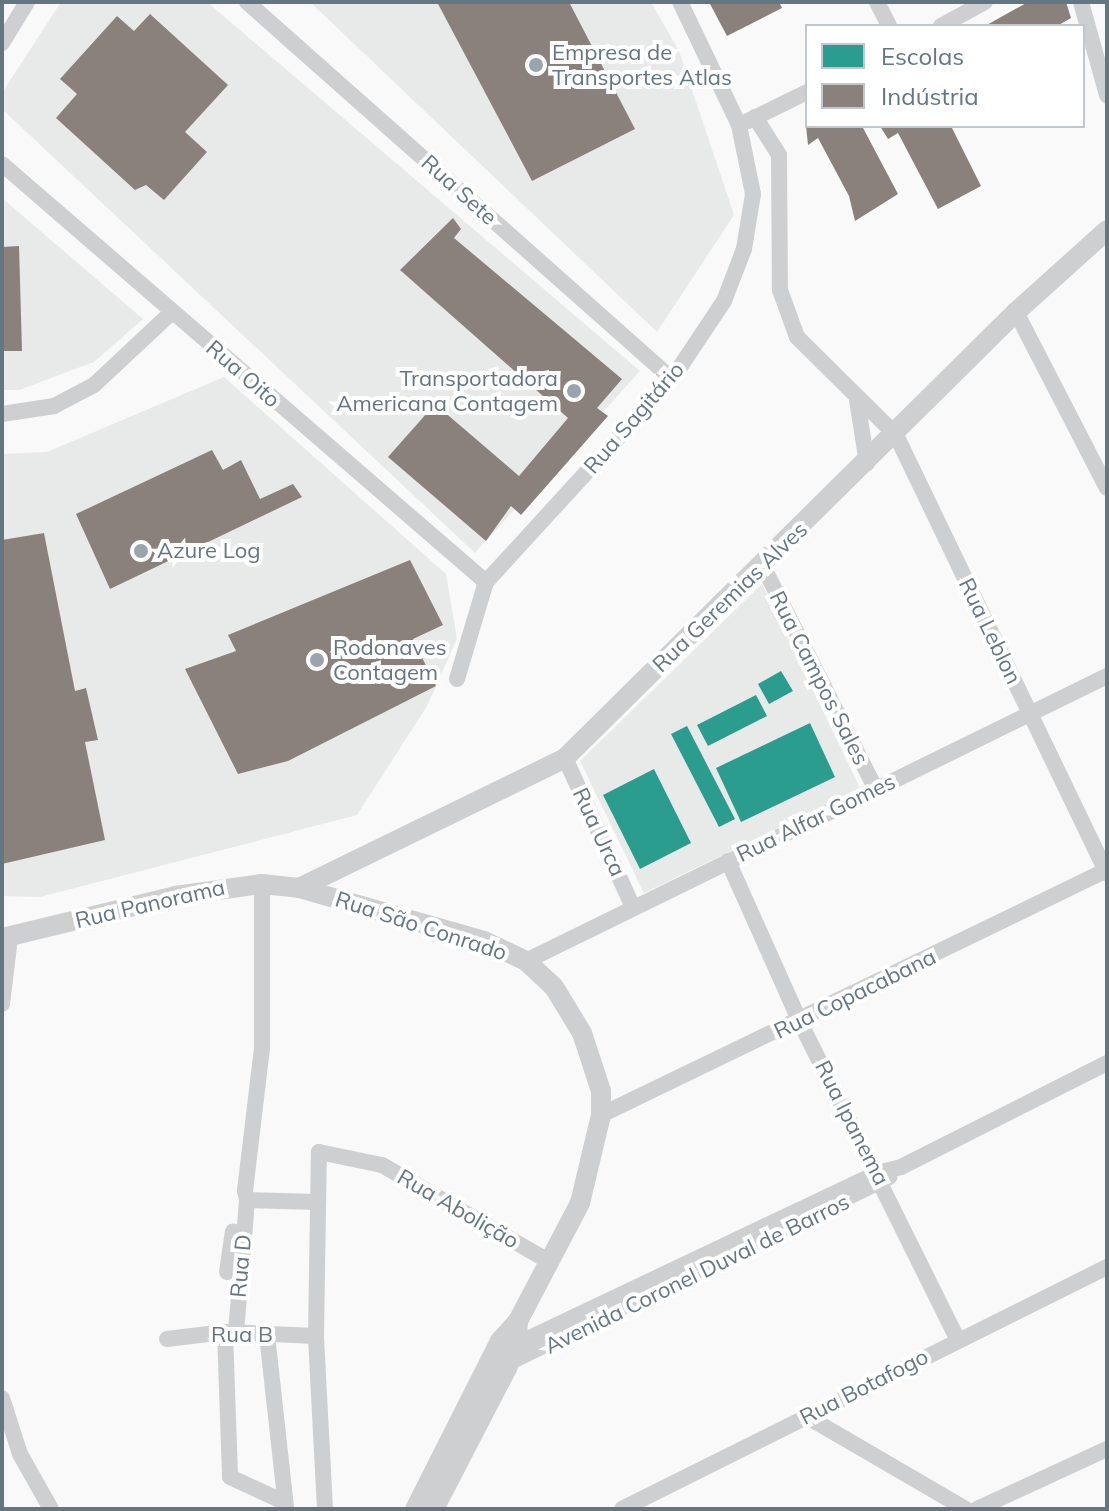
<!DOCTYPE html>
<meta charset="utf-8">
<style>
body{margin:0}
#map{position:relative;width:1109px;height:1511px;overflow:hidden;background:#f9f9f9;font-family:Mulish,sans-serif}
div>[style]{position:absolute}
.built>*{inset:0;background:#e8e9e9}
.schools>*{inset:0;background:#2a9d8f}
.industry>*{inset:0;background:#8a817c}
.minor>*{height:16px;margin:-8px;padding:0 8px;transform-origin:8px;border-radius:8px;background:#cecfd0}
.tertiary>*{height:20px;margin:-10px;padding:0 10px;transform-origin:10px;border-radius:10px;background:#cecfd0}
.dots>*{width:22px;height:22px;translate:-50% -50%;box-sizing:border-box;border:4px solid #fff;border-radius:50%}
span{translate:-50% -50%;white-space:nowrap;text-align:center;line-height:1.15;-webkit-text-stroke:8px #fff;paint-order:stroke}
.poi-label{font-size:22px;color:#657683}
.left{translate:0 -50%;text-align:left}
.right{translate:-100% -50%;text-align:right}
.street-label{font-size:22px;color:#657683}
.frame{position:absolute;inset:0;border:4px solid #657683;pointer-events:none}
.legend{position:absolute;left:805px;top:24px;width:280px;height:104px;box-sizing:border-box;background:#fff;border:2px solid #c1c8cd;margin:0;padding:10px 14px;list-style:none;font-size:24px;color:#657683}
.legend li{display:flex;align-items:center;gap:16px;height:40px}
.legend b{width:40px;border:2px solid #c1c8cd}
</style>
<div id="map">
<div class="built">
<div style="clip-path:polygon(61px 2px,207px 2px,640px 371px,475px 553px,2px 109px,2px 93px)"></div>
<div style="clip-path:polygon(310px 2px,651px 2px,679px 51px,734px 215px,657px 332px)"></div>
<div style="clip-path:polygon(2px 198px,143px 319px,94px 362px,19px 390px,2px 390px)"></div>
<div style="clip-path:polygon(224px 377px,446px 574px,457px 639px,427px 706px,357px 815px,40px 897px,2px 896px,2px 454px,47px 452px)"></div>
<div style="clip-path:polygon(762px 584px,860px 788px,644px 893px,580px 761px)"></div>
</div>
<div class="schools">
<div style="clip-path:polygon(781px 671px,793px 691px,769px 704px,758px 684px)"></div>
<div style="clip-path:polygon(756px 695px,767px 716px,708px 746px,697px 725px)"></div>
<div style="clip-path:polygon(810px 723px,835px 777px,741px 822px,716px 768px)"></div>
<div style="clip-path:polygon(687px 726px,735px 819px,719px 827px,671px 734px)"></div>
<div style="clip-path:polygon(654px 769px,691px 843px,640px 869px,603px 795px)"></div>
</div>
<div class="industry">
<div style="clip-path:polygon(437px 2px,569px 2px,635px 129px,532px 181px)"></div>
<div style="clip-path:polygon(709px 2px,779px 2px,782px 8px,727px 36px)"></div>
<div style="clip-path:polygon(1028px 2px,1066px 2px,1071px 18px,1057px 26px,985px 26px)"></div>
<div style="clip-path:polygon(150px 14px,228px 85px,185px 132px,207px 152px,164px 200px,146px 185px,135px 190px,56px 118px,77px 94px,60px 79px,117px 16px,134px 31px)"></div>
<div style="clip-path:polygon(806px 126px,862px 126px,898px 194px,855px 221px,849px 196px,818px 138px,808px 145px)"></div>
<div style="clip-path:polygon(880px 126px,951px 126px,981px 186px,938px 209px,898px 133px,888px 139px)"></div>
<div style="clip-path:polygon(453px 218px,461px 229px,454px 238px,622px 379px,597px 408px,608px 416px,521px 515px,511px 506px,486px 541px,388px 457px,435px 404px,519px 476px,568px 418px,400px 270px)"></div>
<div style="clip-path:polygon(19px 246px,22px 351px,2px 351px,2px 247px)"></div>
<div style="clip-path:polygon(212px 450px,223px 470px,241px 460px,260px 499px,293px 484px,302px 497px,110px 589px,76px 514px)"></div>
<div style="clip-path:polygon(44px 533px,75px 691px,86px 688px,98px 740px,85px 742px,105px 840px,2px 864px,2px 540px)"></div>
<div style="clip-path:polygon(410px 560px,443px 625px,413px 639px,436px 686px,288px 761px,238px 774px,185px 669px,236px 651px,228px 635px)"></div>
</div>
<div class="minor">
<div style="left:247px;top:2px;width:568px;rotate:41.57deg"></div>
<div style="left:877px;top:2px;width:27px;rotate:63deg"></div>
<div style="left:1081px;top:2px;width:97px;rotate:74.4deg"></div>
<div style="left:941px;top:26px;width:50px;rotate:-28.6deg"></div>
<div style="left:2px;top:43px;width:48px;rotate:-58.6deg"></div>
<div style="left:755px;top:117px;width:45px;rotate:57.7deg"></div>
<div style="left:779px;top:155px;width:135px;rotate:89.6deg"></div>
<div style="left:780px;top:290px;width:50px;rotate:70.1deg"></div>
<div style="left:797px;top:337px;width:139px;rotate:44.7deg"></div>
<div style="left:896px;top:435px;width:487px;rotate:64.3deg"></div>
<div style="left:748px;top:121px;width:66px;rotate:-26.2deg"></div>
<div style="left:2px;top:164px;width:640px;rotate:40.82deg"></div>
<div style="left:1016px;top:312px;width:198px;rotate:62.7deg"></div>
<div style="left:857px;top:400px;width:64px;rotate:81deg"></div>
<div style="left:2px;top:414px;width:53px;rotate:-8.7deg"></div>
<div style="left:54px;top:406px;width:45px;rotate:-27.7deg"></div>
<div style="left:94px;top:385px;width:107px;rotate:-43.1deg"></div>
<div style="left:763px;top:566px;width:251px;rotate:63.2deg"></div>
<div style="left:457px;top:679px;width:101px;rotate:-73.4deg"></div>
<div style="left:486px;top:582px;width:275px;rotate:-47.5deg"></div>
<div style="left:672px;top:379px;width:94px;rotate:-56.3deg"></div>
<div style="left:724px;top:301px;width:56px;rotate:-69deg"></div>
<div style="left:744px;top:249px;width:56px;rotate:-80.7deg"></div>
<div style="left:753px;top:194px;width:70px;rotate:-101.5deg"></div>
<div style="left:739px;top:125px;width:136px;rotate:-115.6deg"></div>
<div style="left:565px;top:758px;width:164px;rotate:65.5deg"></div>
<div style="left:728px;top:861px;width:176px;rotate:65.9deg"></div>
<div style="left:800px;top:1022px;width:355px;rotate:63.6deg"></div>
<div style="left:262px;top:884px;width:164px;rotate:90deg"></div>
<div style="left:262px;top:1048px;width:144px;rotate:96.8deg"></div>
<div style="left:245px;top:1191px;width:9px;rotate:77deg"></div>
<div style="left:247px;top:1200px;width:70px;rotate:1.6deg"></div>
<div style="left:526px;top:961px;width:647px;rotate:-26.13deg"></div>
<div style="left:2px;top:1004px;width:66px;rotate:-83.1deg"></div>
<div style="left:601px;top:1115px;width:562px;rotate:-25.84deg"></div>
<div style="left:227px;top:1272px;width:41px;rotate:-81.7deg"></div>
<div style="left:225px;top:1332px;width:145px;rotate:88deg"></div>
<div style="left:230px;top:1477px;width:60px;rotate:24.8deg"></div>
<div style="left:236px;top:1332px;width:132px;rotate:-85.2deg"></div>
<div style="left:267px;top:1335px;width:174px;rotate:83.7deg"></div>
<div style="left:167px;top:1339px;width:58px;rotate:-6.9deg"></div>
<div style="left:225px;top:1332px;width:91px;rotate:2.5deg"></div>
<div style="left:509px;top:1343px;width:8px;rotate:7deg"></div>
<div style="left:517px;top:1344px;width:399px;rotate:-25.4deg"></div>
<div style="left:877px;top:1173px;width:25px;rotate:-14deg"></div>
<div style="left:901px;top:1167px;width:231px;rotate:-26.8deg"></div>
<div style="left:502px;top:1366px;width:431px;rotate:-26deg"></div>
<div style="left:2px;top:1398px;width:59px;rotate:72.2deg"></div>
<div style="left:20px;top:1454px;width:63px;rotate:60.6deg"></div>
<div style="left:806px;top:1416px;width:185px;rotate:30.2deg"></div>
<div style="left:325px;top:1509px;width:173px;rotate:-93deg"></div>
<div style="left:316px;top:1336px;width:184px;rotate:-89.1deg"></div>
<div style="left:319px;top:1152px;width:64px;rotate:11.7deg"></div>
<div style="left:382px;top:1165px;width:194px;rotate:30deg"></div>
<div style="left:622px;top:1509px;width:542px;rotate:-26.52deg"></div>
<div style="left:977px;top:1509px;width:143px;rotate:-24.8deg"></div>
</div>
<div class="tertiary">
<div style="left:299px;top:888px;width:296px;rotate:-26deg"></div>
<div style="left:565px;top:758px;width:634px;rotate:-44.68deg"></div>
<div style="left:1016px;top:312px;width:122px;rotate:-42deg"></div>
<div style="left:2px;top:938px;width:178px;rotate:-13.6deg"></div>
<div style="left:175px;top:896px;width:88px;rotate:-7.9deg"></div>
<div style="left:262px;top:884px;width:37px;rotate:6deg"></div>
<div style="left:299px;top:888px;width:192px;rotate:16deg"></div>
<div style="left:484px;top:941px;width:47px;rotate:25.5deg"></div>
<div style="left:526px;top:961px;width:38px;rotate:43deg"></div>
<div style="left:554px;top:987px;width:54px;rotate:58.7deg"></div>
<div style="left:582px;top:1033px;width:61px;rotate:71.9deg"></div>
<div style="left:601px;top:1091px;width:24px;rotate:90deg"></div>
<div style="left:601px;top:1115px;width:90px;rotate:103.4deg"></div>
<div style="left:580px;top:1203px;width:133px;rotate:117.7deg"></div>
<div style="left:518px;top:1321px;width:27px;rotate:132deg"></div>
<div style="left:500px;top:1341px;width:188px;rotate:116.8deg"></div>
<div style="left:434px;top:1509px;width:159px;rotate:-62.6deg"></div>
<div style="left:507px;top:1368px;width:26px;rotate:-67deg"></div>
<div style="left:517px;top:1344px;width:23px;rotate:-88deg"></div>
</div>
<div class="dots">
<div style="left:536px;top:65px;background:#99a4ac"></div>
<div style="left:574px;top:391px;background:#99a4ac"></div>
<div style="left:141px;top:551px;background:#99a4ac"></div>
<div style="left:317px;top:660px;background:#99a4ac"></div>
</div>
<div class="poi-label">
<span class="left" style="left:552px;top:65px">Empresa de<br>Transportes Atlas</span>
<span class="right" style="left:558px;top:391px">Transportadora<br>Americana Contagem</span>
<span class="left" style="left:157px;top:551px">Azure Log</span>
<span class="left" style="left:333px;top:660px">Rodonaves<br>Contagem</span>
</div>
<div class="street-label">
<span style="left:459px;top:190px;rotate:42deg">Rua Sete</span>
<span style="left:243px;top:374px;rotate:41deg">Rua Oito</span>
<span style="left:634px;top:418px;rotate:-49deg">Rua Sagitário</span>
<span style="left:730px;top:597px;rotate:-44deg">Rua Geremias Alves</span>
<span style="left:990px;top:631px;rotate:64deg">Rua Leblon</span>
<span style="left:819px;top:678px;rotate:63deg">Rua Campos Sales</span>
<span style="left:816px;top:818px;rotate:-26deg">Rua Alfar Gomes</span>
<span style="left:599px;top:832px;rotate:65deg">Rua Urca</span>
<span style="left:150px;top:904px;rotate:-13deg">Rua Panorama</span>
<span style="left:421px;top:926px;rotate:18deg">Rua São Conrado</span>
<span style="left:855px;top:994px;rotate:-26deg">Rua Copacabana</span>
<span style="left:852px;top:1123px;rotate:63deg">Rua Ipanema</span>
<span style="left:458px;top:1209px;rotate:30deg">Rua Abolição</span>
<span style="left:241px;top:1266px;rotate:-85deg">Rua D</span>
<span style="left:697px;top:1274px;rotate:-26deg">Avenida Coronel Duval de Barros</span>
<span style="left:242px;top:1335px">Rua B</span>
<span style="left:864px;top:1387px;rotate:-27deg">Rua Botafogo</span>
</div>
<div class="frame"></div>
<ul class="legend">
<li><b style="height:22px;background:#2a9d8f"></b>Escolas</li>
<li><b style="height:22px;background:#8a817c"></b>Indústria</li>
</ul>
</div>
